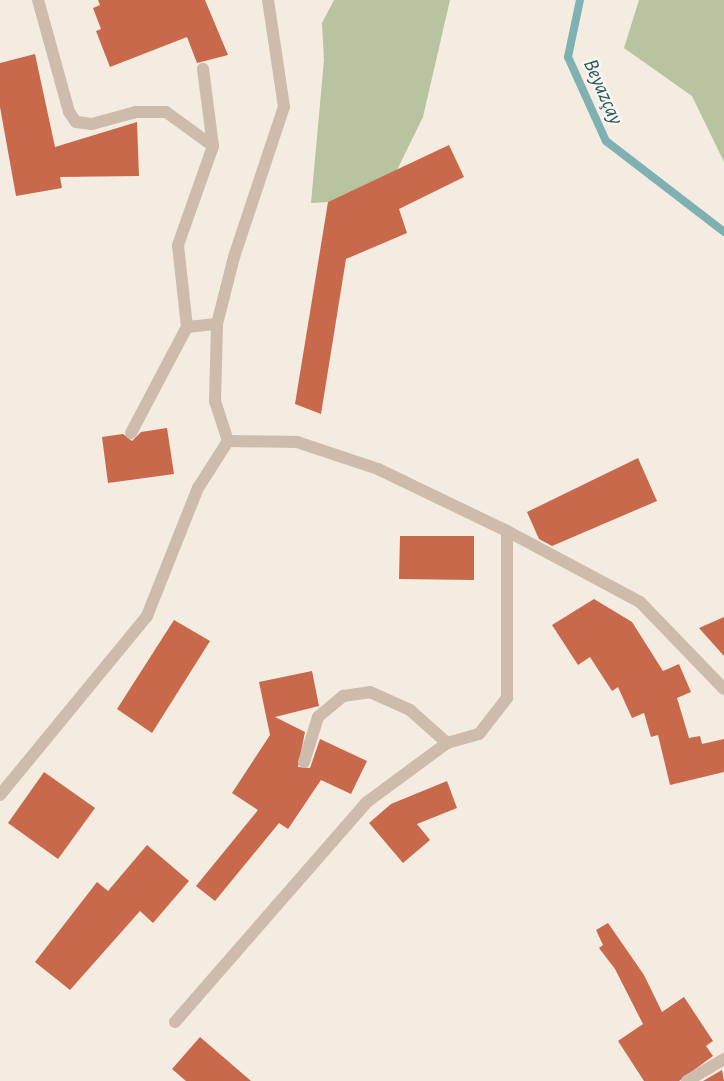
<!DOCTYPE html>
<meta charset="utf-8">
<style>
body{margin:0}
#map{position:relative;width:724px;height:1081px;overflow:hidden;background:#f4ebe1;font-family:"Alegreya Sans",sans-serif}
div>[style]{position:absolute}
.green>*{inset:0;background:#b8c4a0}
.stream>*{height:8px;margin:-4px;padding:0 4px;transform-origin:4px;border-radius:4px;background:#7fb0b2}
.building>*{inset:0;background:#c8694b}
.minor>*{height:12px;margin:-6px;padding:0 6px;transform-origin:6px;border-radius:6px;background:#cdbbac}
.tertiary>*{height:12px;margin:-6px;padding:0 6px;transform-origin:6px;border-radius:6px;background:#cdbbac}
span{translate:-50% -50%;white-space:nowrap;text-align:center;line-height:1.15;-webkit-text-stroke:5px #fbf5ee;paint-order:stroke}
.water-label{font-size:21px;color:#1f5a5e;font-style:italic}
</style>
<div id="map">
<div class="green">
<div style="clip-path:polygon(334px 0,450px 0,423px 117px,397px 170px,328px 202px,311px 203px,324px 60px,322px 23px)"></div>
<div style="clip-path:polygon(639px 0,724px 0,724px 162px,692px 96px,624px 48px)"></div>
</div>
<div class="stream">
<div style="left:580px;top:0;width:58px;rotate:101.9deg"></div>
<div style="left:568px;top:57px;width:92px;rotate:65.7deg"></div>
<div style="left:606px;top:141px;width:149px;rotate:37.6deg"></div>
</div>
<div class="building">
<div style="clip-path:polygon(98px 0,205px 0,228px 55px,197px 63px,187px 37px,110px 67px,96px 31px,101px 29px,93px 8px,100px 5px)"></div>
<div style="clip-path:polygon(35px 54px,55px 147px,137px 122px,139px 176px,60px 177px,62px 188px,16px 196px,0 107px,0 63px)"></div>
<div style="clip-path:polygon(449px 145px,464px 177px,399px 209px,407px 233px,346px 259px,321px 414px,295px 404px,328px 202px)"></div>
<div style="clip-path:polygon(167px 428px,174px 474px,108px 483px,102px 437px,123px 434px,132px 441px,141px 432px)"></div>
<div style="clip-path:polygon(638px 458px,657px 501px,552px 546px,539px 539px,527px 512px)"></div>
<div style="clip-path:polygon(400px 536px,474px 536px,474px 580px,399px 579px)"></div>
<div style="clip-path:polygon(594px 599px,632px 622px,663px 671px,679px 664px,691px 692px,677px 698px,689px 738px,700px 736px,702px 744px,724px 739px,724px 772px,670px 785px,658px 735px,651px 737px,644px 713px,632px 718px,618px 687px,612px 691px,590px 657px,578px 665px,552px 625px)"></div>
<div style="clip-path:polygon(724px 617px,724px 656px,699px 628px)"></div>
<div style="clip-path:polygon(174px 620px,210px 641px,152px 733px,117px 709px)"></div>
<div style="clip-path:polygon(312px 671px,319px 706px,275px 717px,305px 732px,298px 767px,310px 768px,320px 739px,367px 761px,351px 794px,321px 780px,288px 829px,279px 823px,215px 901px,196px 886px,258px 810px,232px 793px,270px 735px,259px 682px)"></div>
<div style="clip-path:polygon(44px 772px,95px 808px,58px 859px,8px 823px)"></div>
<div style="clip-path:polygon(447px 781px,457px 808px,417px 824px,430px 840px,403px 863px,369px 823px,391px 804px)"></div>
<div style="clip-path:polygon(147px 845px,189px 881px,153px 923px,140px 911px,70px 990px,35px 962px,97px 882px,108px 891px)"></div>
<div style="clip-path:polygon(608px 923px,644px 975px,662px 1012px,684px 997px,713px 1041px,706px 1046px,713px 1056px,679px 1081px,644px 1081px,618px 1041px,643px 1024px,615px 969px,599px 948px,603px 945px,596px 930px)"></div>
<div style="clip-path:polygon(200px 1037px,251px 1081px,186px 1081px,172px 1069px)"></div>
<div style="clip-path:polygon(722px 1070px,724px 1081px,703px 1081px)"></div>
</div>
<div class="minor">
<div style="left:38px;top:0;width:116px;rotate:74.5deg"></div>
<div style="left:69px;top:112px;width:12px;rotate:55deg"></div>
<div style="left:76px;top:122px;width:16px;rotate:7deg"></div>
<div style="left:92px;top:124px;width:46px;rotate:-15.3deg"></div>
<div style="left:136px;top:112px;width:30px"></div>
<div style="left:166px;top:112px;width:58px;rotate:35.9deg"></div>
<div style="left:187px;top:327px;width:30px;rotate:-6deg"></div>
<div style="left:131px;top:433px;width:120px;rotate:-62.2deg"></div>
<div style="left:187px;top:327px;width:82px;rotate:-96.3deg"></div>
<div style="left:178px;top:245px;width:105px;rotate:-70.5deg"></div>
<div style="left:213px;top:146px;width:78px;rotate:-97.4deg"></div>
<div style="left:228px;top:441px;width:42px;rotate:-108deg"></div>
<div style="left:215px;top:401px;width:77px;rotate:-88.5deg"></div>
<div style="left:217px;top:324px;width:69px;rotate:-75.8deg"></div>
<div style="left:234px;top:257px;width:158px;rotate:-71.6deg"></div>
<div style="left:284px;top:107px;width:108px;rotate:-98.5deg"></div>
<div style="left:304px;top:762px;width:47px;rotate:-72.7deg"></div>
<div style="left:318px;top:717px;width:33px;rotate:-40deg"></div>
<div style="left:343px;top:696px;width:27px;rotate:-8deg"></div>
<div style="left:370px;top:692px;width:44px;rotate:24.2deg"></div>
<div style="left:410px;top:710px;width:50px;rotate:41.7deg"></div>
<div style="left:175px;top:1022px;width:292px;rotate:-48.9deg"></div>
<div style="left:367px;top:802px;width:99px;rotate:-36.4deg"></div>
<div style="left:447px;top:743px;width:33px;rotate:-16deg"></div>
<div style="left:479px;top:734px;width:46px;rotate:-52.1deg"></div>
<div style="left:507px;top:698px;width:167px;rotate:-90deg"></div>
<div style="left:687px;top:1081px;width:43px;rotate:-30.7deg"></div>
</div>
<div class="tertiary">
<div style="left:0;top:795px;width:232px;rotate:-50.6deg"></div>
<div style="left:147px;top:616px;width:138px;rotate:-68.3deg"></div>
<div style="left:198px;top:488px;width:56px;rotate:-57.4deg"></div>
<div style="left:228px;top:441px;width:69px;rotate:0.8deg"></div>
<div style="left:297px;top:442px;width:85px;rotate:18.4deg"></div>
<div style="left:378px;top:469px;width:143px;rotate:25.7deg"></div>
<div style="left:507px;top:531px;width:151px;rotate:28.1deg"></div>
<div style="left:640px;top:602px;width:121px;rotate:46deg"></div>
</div>
<div class="water-label">
<span style="left:603px;top:92px;rotate:66deg">Beyazçay</span>
</div>
</div>
